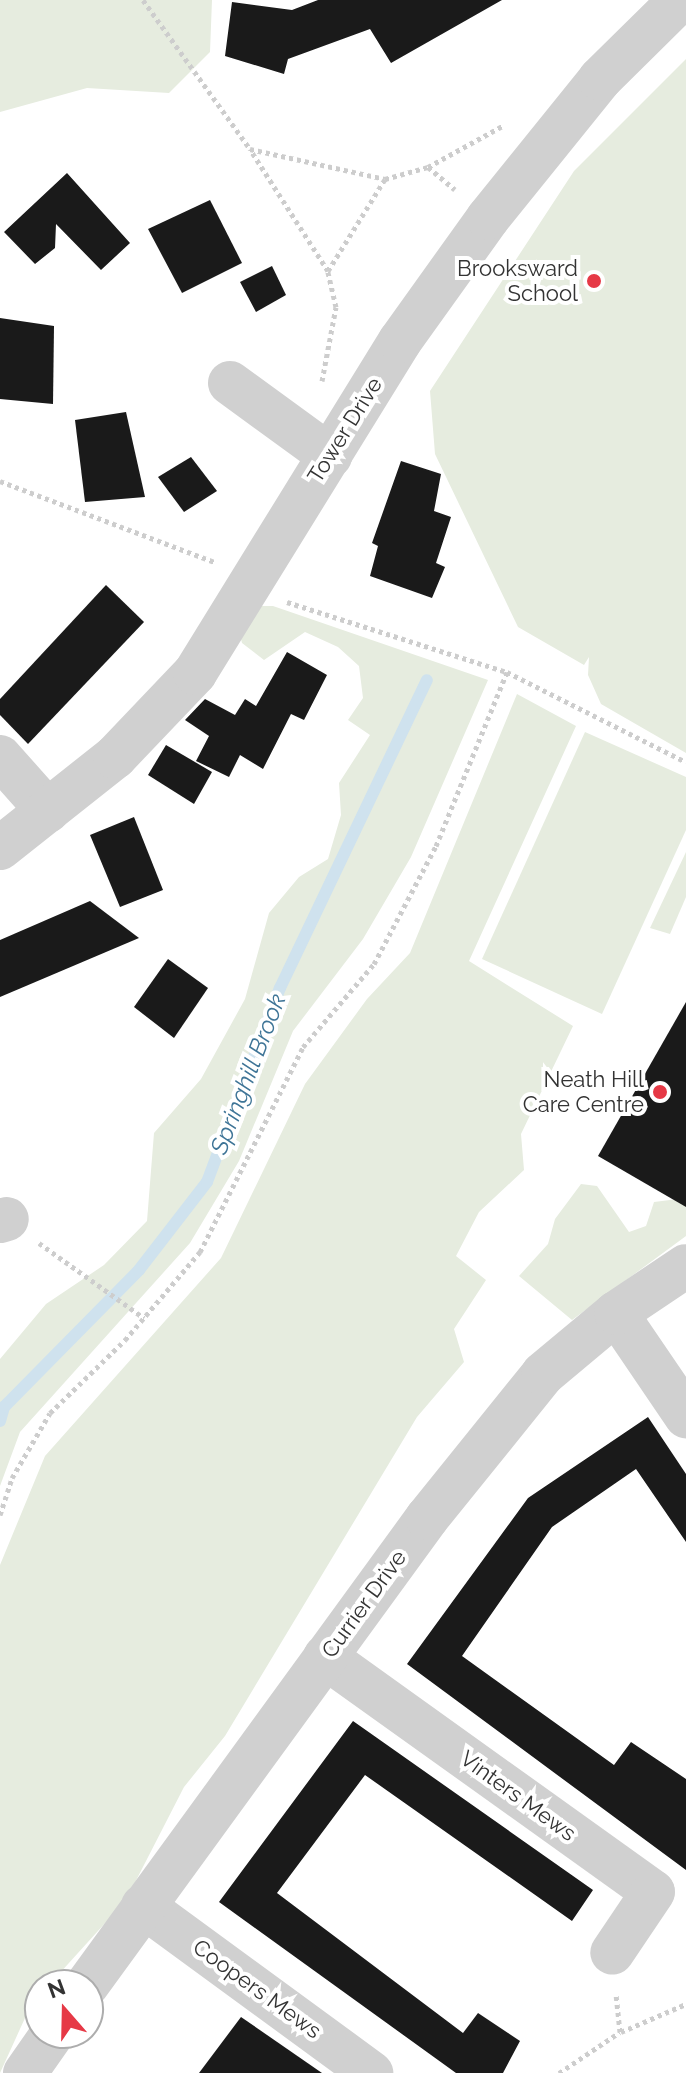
<!DOCTYPE html>
<style>
body{margin:0}
#map{position:relative;width:686px;height:2073px;overflow:hidden;background:#fff;font-family:Raleway,sans-serif}
div>[style]{position:absolute}
.green>*{inset:0;background:#e6ecdf}
.stream>*{height:12px;margin:-6px;padding:0 6px;transform-origin:6px;border-radius:6px;background:#cfe2ee}
.building>*{inset:0;background:#1a1a1a}
.path>*{height:5px;margin-top:-2.5px;transform-origin:0;background:repeating-linear-gradient(90deg,#cdcdcd 0 4px,transparent 0 8px)}
.minor>*{height:44px;margin:-22px;padding:0 22px;transform-origin:22px;border-radius:22px;background:#d0d0d0}
.dots>*{width:22px;height:22px;translate:-50% -50%;box-sizing:border-box;border:4px solid #fff;border-radius:50%}
span{translate:-50% -50%;white-space:nowrap;text-align:center;line-height:1.15;-webkit-text-stroke:8px #fff;paint-order:stroke}
.poi-label{font-size:22px;color:#333}
.right{translate:-100% -50%;text-align:right}
.street-label{font-size:22px;color:#333}
.water-label{font-size:24px;color:#3f7597;font-style:italic}
.north{position:absolute;left:24px;top:1969px;width:80px;height:80px;box-sizing:border-box;background:#fff;border:2px solid #adadad;border-radius:50%;rotate:340deg;font-size:22px;font-weight:700;line-height:32px;text-align:center;color:#333}
.north::after{content:'';display:block;margin:auto;width:28px;height:36px;background:#e63946;clip-path:polygon(50% 0,100% 100%,50% 72%,0 100%)}
</style>
<div id="map">
<div class="green">
<div style="clip-path:polygon(0 0,212px 0,210px 52px,169px 93px,87px 88px,0 112px)"></div>
<div style="clip-path:polygon(686px 59px,686px 753px,601px 704px,588px 675px,589px 657px,584px 665px,518px 627px,435px 454px,430px 391px,574px 171px)"></div>
<div style="clip-path:polygon(252px 606px,273px 606px,488px 680px,411px 857px,363px 939px,293px 1031px,239px 1161px,190px 1243px,20px 1432px,0 1486px,0 1359px,46px 1304px,104px 1265px,147px 1221px,154px 1133px,201px 1079px,245px 999px,269px 913px,299px 877px,328px 859px,341px 815px,339px 783px,370px 735px,348px 720px,363px 698px,359px 666px,338px 647px,305px 632px,264px 660px,242px 643px,237px 624px)"></div>
<div style="clip-path:polygon(517px 694px,576px 726px,469px 961px,573px 1026px,521px 1134px,524px 1170px,479px 1212px,456px 1256px,486px 1280px,454px 1329px,464px 1362px,417px 1417px,225px 1736px,184px 1787px,126px 1900px,49px 1985px,40px 1985px,0 2073px,0 1565px,45px 1456px,221px 1258px,305px 1084px,367px 999px,410px 953px)"></div>
<div style="clip-path:polygon(585px 732px,686px 777px,686px 830px,602px 1014px,482px 959px)"></div>
<div style="clip-path:polygon(686px 852px,686px 897px,670px 934px,650px 928px)"></div>
<div style="clip-path:polygon(581px 1184px,597px 1186px,629px 1232px,646px 1226px,654px 1202px,686px 1198px,686px 1236px,572px 1320px,519px 1276px,548px 1244px,555px 1219px)"></div>
</div>
<div class="stream">
<div style="left:0;top:1421px;width:15px;rotate:-74deg"></div>
<div style="left:4px;top:1407px;width:192px;rotate:-45.4deg"></div>
<div style="left:139px;top:1270px;width:111px;rotate:-52.3deg"></div>
<div style="left:207px;top:1182px;width:207px;rotate:-69.4deg"></div>
<div style="left:280px;top:988px;width:341px;rotate:-64.5deg"></div>
</div>
<div class="building">
<div style="clip-path:polygon(318px 0,502px 0,391px 63px,370px 29px,288px 59px,284px 74px,225px 56px,232px 2px,292px 10px)"></div>
<div style="clip-path:polygon(67px 173px,130px 243px,101px 270px,56px 224px,55px 248px,35px 264px,4px 232px)"></div>
<div style="clip-path:polygon(210px 200px,242px 263px,182px 293px,148px 229px)"></div>
<div style="clip-path:polygon(272px 266px,286px 295px,256px 312px,240px 282px)"></div>
<div style="clip-path:polygon(0 318px,54px 326px,53px 404px,0 399px)"></div>
<div style="clip-path:polygon(126px 412px,145px 497px,85px 502px,75px 420px)"></div>
<div style="clip-path:polygon(191px 457px,217px 491px,184px 512px,158px 477px)"></div>
<div style="clip-path:polygon(401px 461px,441px 474px,434px 511px,451px 517px,436px 563px,445px 567px,432px 598px,370px 576px,378px 546px,372px 543px)"></div>
<div style="clip-path:polygon(106px 585px,144px 622px,28px 744px,0 715px,0 699px)"></div>
<div style="clip-path:polygon(287px 652px,327px 675px,304px 720px,291px 714px,263px 769px,240px 755px,229px 777px,196px 761px,209px 736px,185px 720px,205px 699px,235px 715px,245px 699px,256px 706px)"></div>
<div style="clip-path:polygon(166px 745px,212px 772px,194px 804px,148px 775px)"></div>
<div style="clip-path:polygon(134px 817px,163px 890px,120px 907px,90px 835px)"></div>
<div style="clip-path:polygon(90px 901px,139px 938px,0 997px,0 940px)"></div>
<div style="clip-path:polygon(168px 959px,208px 988px,174px 1038px,134px 1007px)"></div>
<div style="clip-path:polygon(686px 1002px,686px 1207px,598px 1156px)"></div>
<div style="clip-path:polygon(648px 1417px,686px 1474px,686px 1542px,636px 1469px,552px 1527px,462px 1656px,614px 1765px,631px 1742px,686px 1779px,686px 1870px,407px 1664px,528px 1498px)"></div>
<div style="clip-path:polygon(353px 1721px,593px 1890px,572px 1921px,365px 1775px,277px 1893px,463px 2033px,478px 2013px,520px 2041px,503px 2073px,456px 2073px,219px 1902px)"></div>
<div style="clip-path:polygon(241px 2017px,322px 2073px,199px 2073px)"></div>
</div>
<div class="path">
<div style="left:143px;top:0;width:183px;rotate:54.3deg"></div>
<div style="left:428px;top:167px;width:35px;rotate:40deg"></div>
<div style="left:328px;top:271px;width:108px;rotate:-58.2deg"></div>
<div style="left:322px;top:381px;width:75px;rotate:-79.3deg"></div>
<div style="left:336px;top:307px;width:37px;rotate:-103deg"></div>
<div style="left:328px;top:271px;width:145px;rotate:-122.6deg"></div>
<div style="left:250px;top:149px;width:138px;rotate:12.5deg"></div>
<div style="left:385px;top:179px;width:45px;rotate:-15.6deg"></div>
<div style="left:428px;top:167px;width:87px;rotate:-28.9deg"></div>
<div style="left:0;top:481px;width:229px;rotate:20.7deg"></div>
<div style="left:287px;top:602px;width:231px;rotate:17.7deg"></div>
<div style="left:507px;top:672px;width:200px;rotate:26.7deg"></div>
<div style="left:39px;top:1243px;width:129px;rotate:35.5deg"></div>
<div style="left:0;top:1515px;width:39px;rotate:-72deg"></div>
<div style="left:12px;top:1478px;width:75px;rotate:-59.7deg"></div>
<div style="left:50px;top:1413px;width:105px;rotate:-44.2deg"></div>
<div style="left:125px;top:1340px;width:116px;rotate:-49.6deg"></div>
<div style="left:200px;top:1252px;width:229px;rotate:-63.3deg"></div>
<div style="left:303px;top:1047px;width:109px;rotate:-49.5deg"></div>
<div style="left:374px;top:964px;width:133px;rotate:-62.3deg"></div>
<div style="left:436px;top:846px;width:188px;rotate:-67.8deg"></div>
<div style="left:621px;top:2032px;width:71px;rotate:-23.3deg"></div>
<div style="left:559px;top:2073px;width:73px;rotate:-33.9deg"></div>
<div style="left:620px;top:2032px;width:37px;rotate:-96deg"></div>
</div>
<div class="minor">
<div style="left:230px;top:383px;width:124px;rotate:36.1deg"></div>
<div style="left:0;top:757px;width:72px;rotate:48.4deg"></div>
<div style="left:0;top:848px;width:147px;rotate:-38.4deg"></div>
<div style="left:115px;top:757px;width:116px;rotate:-46.4deg"></div>
<div style="left:195px;top:673px;width:390px;rotate:-58.3deg"></div>
<div style="left:400px;top:341px;width:151px;rotate:-54.4deg"></div>
<div style="left:488px;top:218px;width:179px;rotate:-51.1deg"></div>
<div style="left:600px;top:79px;width:112px;rotate:-44.6deg"></div>
<div style="left:0;top:1221px;width:7px;rotate:-16deg"></div>
<div style="left:616px;top:1313px;width:125px;rotate:55.8deg"></div>
<div style="left:325px;top:1657px;width:403px;rotate:35.6deg"></div>
<div style="left:653px;top:1892px;width:73px;rotate:123.9deg"></div>
<div style="left:143px;top:1906px;width:283px;rotate:36.2deg"></div>
<div style="left:87px;top:1985px;width:578px;rotate:-53.94deg"></div>
<div style="left:427px;top:1518px;width:185px;rotate:-51.1deg"></div>
<div style="left:543px;top:1374px;width:95px;rotate:-39.9deg"></div>
<div style="left:616px;top:1313px;width:84px;rotate:-33.9deg"></div>
<div style="left:25px;top:2073px;width:49px;rotate:-55deg"></div>
</div>
<div class="dots">
<div style="left:594px;top:281px;background:#e63946"></div>
<div style="left:660px;top:1092px;background:#e63946"></div>
</div>
<div class="poi-label">
<span class="right" style="left:578px;top:281px">Brooksward<br>School</span>
<span class="right" style="left:644px;top:1092px">Neath Hill<br>Care Centre</span>
</div>
<div class="street-label">
<span style="left:345px;top:430px;rotate:-58deg">Tower Drive</span>
<span style="left:364px;top:1604px;rotate:-54deg">Currier Drive</span>
<span style="left:518px;top:1796px;rotate:36deg">Vinters Mews</span>
<span style="left:257px;top:1989px;rotate:36deg">Coopers Mews</span>
</div>
<div class="water-label">
<span style="left:248px;top:1074px;rotate:-69deg">Springhill Brook</span>
</div>
<div class="north">N</div>
</div>
